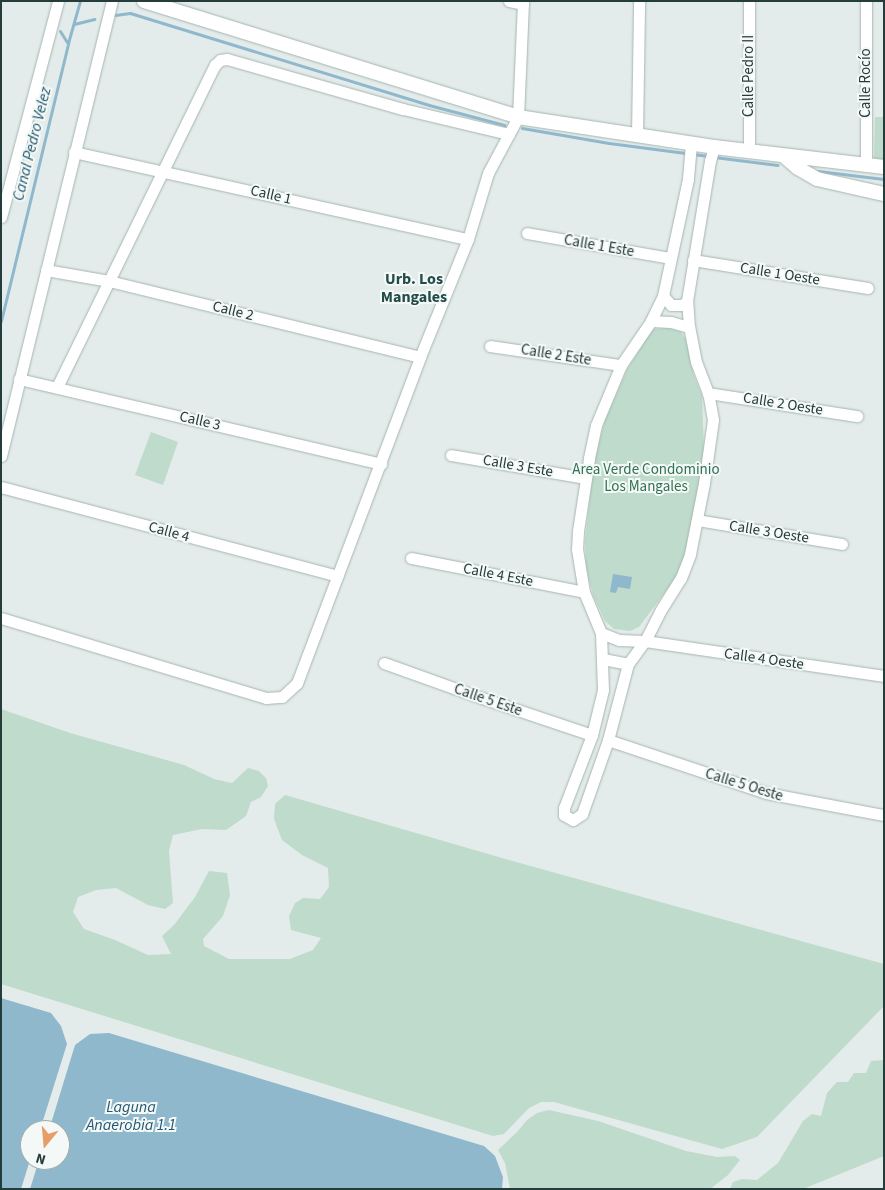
<!DOCTYPE html>
<meta charset="utf-8">
<style>
body{margin:0}
#map{position:relative;width:885px;height:1190px;overflow:hidden;background:#e3ecea;font-family:"Source Sans 3",sans-serif}
div>[style]{position:absolute}
.green>*{inset:0;background:#bedbcb}
.water>*{inset:0;background:#90b8cd}
.stream>*{height:3px;margin:-1.5px;padding:0 1.5px;transform-origin:1.5px;border-radius:1.5px;background:#90b8cd}
.roads{filter:drop-shadow(0 0 1px #a6b4b2) drop-shadow(0 0 1px #a6b4b2)}
.minor>*{height:11px;margin:-5.5px;padding:0 5.5px;transform-origin:5.5px;border-radius:5.5px;background:#fff}
.tertiary>*{height:14px;margin:-7px;padding:0 7px;transform-origin:7px;border-radius:7px;background:#fff}
span{translate:-50% -50%;white-space:nowrap;text-align:center;line-height:1.15;-webkit-text-stroke:4px #f4f9f7;paint-order:stroke}
.street-label{font-size:15px;color:#243c3a}
.park-label{font-size:15px;color:#317055}
.water-label{font-size:16px;color:#235873;font-style:italic}
.neighbourhood-label{font-size:16px;color:#224d4a;font-weight:700}
.frame{position:absolute;inset:0;border:2px solid #243c3a;pointer-events:none}
.north{position:absolute;left:20px;top:1120px;width:50px;height:50px;box-sizing:border-box;background:#f4f9f7;border:1px solid #a1adab;border-radius:50%;rotate:197deg;font-size:14px;font-weight:700;line-height:20px;text-align:center;color:#243c3a}
.north::after{content:'';display:block;margin:auto;width:18px;height:22px;background:#e79d66;clip-path:polygon(50% 0,100% 100%,50% 72%,0 100%)}
</style>
<div id="map">
<div class="green">
<div style="clip-path:polygon(875px 117px,884px 117px,884px 161px,874px 161px)"></div>
<div style="clip-path:polygon(667px 328px,681px 332px,686px 339px,694px 376px,702px 396px,704px 451px,698px 488px,687px 550px,677px 576px,639px 627px,630px 631px,614px 629px,605px 621px,593px 595px,586px 567px,585px 541px,594px 462px,605px 420px,627px 370px,649px 334px,654px 329px)"></div>
<div style="clip-path:polygon(151px 432px,178px 442px,163px 485px,135px 475px)"></div>
<div style="clip-path:polygon(1px 709px,70px 733px,184px 765px,214px 779px,232px 783px,248px 768px,259px 771px,266px 778px,268px 786px,261px 797px,251px 802px,246px 816px,226px 830px,202px 829px,173px 835px,169px 851px,173px 903px,165px 909px,148px 905px,116px 888px,96px 890px,78px 897px,73px 912px,84px 929px,115px 940px,148px 955px,171px 954px,162px 936px,174px 925px,195px 897px,209px 871px,227px 873px,230px 895px,223px 916px,203px 939px,204px 946px,229px 959px,290px 959px,313px 950px,321px 938px,291px 930px,289px 916px,295px 903px,303px 898px,320px 899px,329px 887px,328px 868px,302px 855px,282px 840px,274px 819px,275px 804px,285px 795px,502px 858px,884px 964px,884px 1006px,757px 1137px,722px 1149px,554px 1102px,541px 1102px,529px 1108px,504px 1134px,493px 1136px,1px 984px)"></div>
<div style="clip-path:polygon(884px 1060px,884px 1156px,803px 1189px,730px 1189px,733px 1182px,742px 1179px,757px 1180px,778px 1163px,803px 1121px,812px 1114px,821px 1116px,827px 1093px,837px 1082px,848px 1082px,854px 1073px,866px 1073px,871px 1061px)"></div>
<div style="clip-path:polygon(549px 1110px,598px 1121px,686px 1151px,717px 1157px,735px 1156px,740px 1160px,728px 1175px,710px 1189px,510px 1189px,505px 1163px,498px 1150px,517px 1132px,527px 1120px,537px 1113px)"></div>
</div>
<div class="water">
<div style="clip-path:polygon(613px 574px,632px 577px,630px 589px,618px 587px,616px 593px,610px 592px)"></div>
<div style="clip-path:polygon(1px 998px,51px 1013px,61px 1026px,67px 1044px,40px 1130px,30px 1130px,30px 1160px,21px 1189px,1px 1189px)"></div>
<div style="clip-path:polygon(109px 1033px,484px 1146px,495px 1156px,503px 1177px,502px 1189px,30px 1189px,39px 1160px,60px 1160px,60px 1130px,49px 1130px,75px 1045px,90px 1034px)"></div>
</div>
<div class="stream">
<div style="left:115px;top:15px;width:15px;rotate:-8deg"></div>
<div style="left:130px;top:13px;width:313px;rotate:17.1deg"></div>
<div style="left:429px;top:105px;width:78px;rotate:14.9deg"></div>
<div style="left:74px;top:24px;width:21px;rotate:-14deg"></div>
<div style="left:60px;top:31px;width:13px;rotate:58deg"></div>
<div style="left:522px;top:128px;width:88px;rotate:9.8deg"></div>
<div style="left:609px;top:143px;width:100px;rotate:7.5deg"></div>
<div style="left:714px;top:157px;width:64px;rotate:7.1deg"></div>
<div style="left:818px;top:171px;width:66px;rotate:6.9deg"></div>
<div style="left:1px;top:321px;width:286px;rotate:-76.4deg"></div>
<div style="left:68px;top:43px;width:44px;rotate:-74.1deg"></div>
</div>
<div class="roads">
<div class="minor">
<div style="left:509px;top:1px;width:14px;rotate:12deg"></div>
<div style="left:749px;top:1px;width:151px;rotate:90deg"></div>
<div style="left:866px;top:1px;width:164px;rotate:90deg"></div>
<div style="left:637px;top:135px;width:134px;rotate:-89.1deg"></div>
<div style="left:691px;top:144px;width:35px;rotate:95deg"></div>
<div style="left:688px;top:179px;width:120px;rotate:102.1deg"></div>
<div style="left:663px;top:296px;width:28px;rotate:116deg"></div>
<div style="left:651px;top:321px;width:53px;rotate:124.3deg"></div>
<div style="left:621px;top:365px;width:65px;rotate:112.6deg"></div>
<div style="left:596px;top:425px;width:35px;rotate:102deg"></div>
<div style="left:589px;top:459px;width:73px;rotate:98.7deg"></div>
<div style="left:578px;top:531px;width:18px;rotate:93deg"></div>
<div style="left:577px;top:549px;width:44px;rotate:80.8deg"></div>
<div style="left:584px;top:592px;width:44px;rotate:67.5deg"></div>
<div style="left:601px;top:633px;width:57px;rotate:88deg"></div>
<div style="left:603px;top:690px;width:46px;rotate:103.7deg"></div>
<div style="left:592px;top:735px;width:78px;rotate:111deg"></div>
<div style="left:564px;top:808px;width:7px;rotate:90deg"></div>
<div style="left:564px;top:815px;width:10px;rotate:29deg"></div>
<div style="left:573px;top:820px;width:11px;rotate:-34deg"></div>
<div style="left:582px;top:814px;width:78px;rotate:-70.6deg"></div>
<div style="left:608px;top:740px;width:79px;rotate:-75.3deg"></div>
<div style="left:628px;top:664px;width:29px;rotate:-54deg"></div>
<div style="left:645px;top:641px;width:37px;rotate:-63deg"></div>
<div style="left:662px;top:608px;width:36px;rotate:-58deg"></div>
<div style="left:681px;top:578px;width:26px;rotate:-69deg"></div>
<div style="left:690px;top:554px;width:72px;rotate:-78.8deg"></div>
<div style="left:704px;top:483px;width:64px;rotate:-81.9deg"></div>
<div style="left:713px;top:420px;width:27px;rotate:-100deg"></div>
<div style="left:708px;top:393px;width:33px;rotate:-111deg"></div>
<div style="left:696px;top:362px;width:36px;rotate:-101deg"></div>
<div style="left:689px;top:327px;width:26px;rotate:-94deg"></div>
<div style="left:687px;top:301px;width:142px;rotate:-80.7deg"></div>
<div style="left:710px;top:161px;width:15px;rotate:-74deg"></div>
<div style="left:74px;top:152px;width:403px;rotate:12.5deg"></div>
<div style="left:1px;top:217px;width:223px;rotate:-75.2deg"></div>
<div style="left:527px;top:233px;width:145px;rotate:9.9deg"></div>
<div style="left:693px;top:260px;width:177px;rotate:9.1deg"></div>
<div style="left:46px;top:270px;width:64px;rotate:9.9deg"></div>
<div style="left:109px;top:281px;width:320px;rotate:13.7deg"></div>
<div style="left:663px;top:296px;width:12px;rotate:48deg"></div>
<div style="left:671px;top:305px;width:11px"></div>
<div style="left:682px;top:305px;width:6px;rotate:-39deg"></div>
<div style="left:651px;top:321px;width:20px;rotate:3deg"></div>
<div style="left:671px;top:322px;width:19px;rotate:16deg"></div>
<div style="left:490px;top:346px;width:132px;rotate:8.3deg"></div>
<div style="left:19px;top:379px;width:372px;rotate:13.2deg"></div>
<div style="left:57px;top:387px;width:359px;rotate:-63.9deg"></div>
<div style="left:215px;top:65px;width:7px;rotate:-45deg"></div>
<div style="left:220px;top:60px;width:7px;rotate:-8deg"></div>
<div style="left:227px;top:59px;width:183px;rotate:15.9deg"></div>
<div style="left:403px;top:109px;width:109px;rotate:13.3deg"></div>
<div style="left:708px;top:393px;width:151px;rotate:8.8deg"></div>
<div style="left:451px;top:455px;width:137px;rotate:9.7deg"></div>
<div style="left:1px;top:456px;width:468px;rotate:-76.3deg"></div>
<div style="left:1px;top:487px;width:348px;rotate:14.8deg"></div>
<div style="left:697px;top:520px;width:147px;rotate:9.4deg"></div>
<div style="left:411px;top:558px;width:176px;rotate:11.1deg"></div>
<div style="left:1px;top:618px;width:277px;rotate:16.8deg"></div>
<div style="left:266px;top:698px;width:16px;rotate:-4deg"></div>
<div style="left:282px;top:697px;width:21px;rotate:-43deg"></div>
<div style="left:297px;top:683px;width:348px;rotate:-69.3deg"></div>
<div style="left:420px;top:357px;width:127px;rotate:-67.9deg"></div>
<div style="left:468px;top:239px;width:69px;rotate:-73.1deg"></div>
<div style="left:488px;top:173px;width:64px;rotate:-61.8deg"></div>
<div style="left:518px;top:117px;width:116px;rotate:-87.5deg"></div>
<div style="left:601px;top:633px;width:19px;rotate:21deg"></div>
<div style="left:619px;top:640px;width:26px;rotate:2deg"></div>
<div style="left:645px;top:641px;width:242px;rotate:8.3deg"></div>
<div style="left:603px;top:659px;width:25px;rotate:11deg"></div>
<div style="left:384px;top:663px;width:104px;rotate:19.7deg"></div>
<div style="left:482px;top:698px;width:116px;rotate:18.6deg"></div>
<div style="left:608px;top:740px;width:167px;rotate:18.5deg"></div>
<div style="left:766px;top:793px;width:120px;rotate:10.6deg"></div>
</div>
<div class="tertiary">
<div style="left:144px;top:1px;width:392px;rotate:17.2deg"></div>
<div style="left:518px;top:117px;width:198px;rotate:8.7deg"></div>
<div style="left:714px;top:147px;width:171px;rotate:6.7deg"></div>
<div style="left:784px;top:156px;width:18px;rotate:41deg"></div>
<div style="left:798px;top:168px;width:22px;rotate:30deg"></div>
<div style="left:817px;top:179px;width:69px;rotate:12.6deg"></div>
</div>
</div>
<div class="street-label">
<span style="left:749px;top:76px;rotate:-90deg">Calle Pedro II</span>
<span style="left:866px;top:83px;rotate:-90deg">Calle Rocío</span>
<span style="left:271px;top:195px;rotate:13deg">Calle 1</span>
<span style="left:599px;top:246px;rotate:10deg">Calle 1 Este</span>
<span style="left:780px;top:274px;rotate:9deg">Calle 1 Oeste</span>
<span style="left:233px;top:311px;rotate:14deg">Calle 2</span>
<span style="left:556px;top:355px;rotate:9deg">Calle 2 Este</span>
<span style="left:783px;top:404px;rotate:9deg">Calle 2 Oeste</span>
<span style="left:200px;top:421px;rotate:13deg">Calle 3</span>
<span style="left:518px;top:466px;rotate:10deg">Calle 3 Este</span>
<span style="left:169px;top:532px;rotate:15deg">Calle 4</span>
<span style="left:769px;top:532px;rotate:9deg">Calle 3 Oeste</span>
<span style="left:498px;top:575px;rotate:11deg">Calle 4 Este</span>
<span style="left:764px;top:659px;rotate:8deg">Calle 4 Oeste</span>
<span style="left:488px;top:700px;rotate:19deg">Calle 5 Este</span>
<span style="left:744px;top:785px;rotate:17deg">Calle 5 Oeste</span>
</div>
<div class="park-label">
<span style="left:646px;top:478px">Area Verde Condominio<br>Los Mangales</span>
</div>
<div class="water-label">
<span style="left:32px;top:144px;rotate:-76deg">Canal Pedro Velez</span>
<span style="left:131px;top:1116px">Laguna<br>Anaerobia 1.1</span>
</div>
<div class="neighbourhood-label">
<span style="left:414px;top:288px">Urb. Los<br>Mangales</span>
</div>
<div class="frame"></div>
<div class="north">N</div>
</div>
